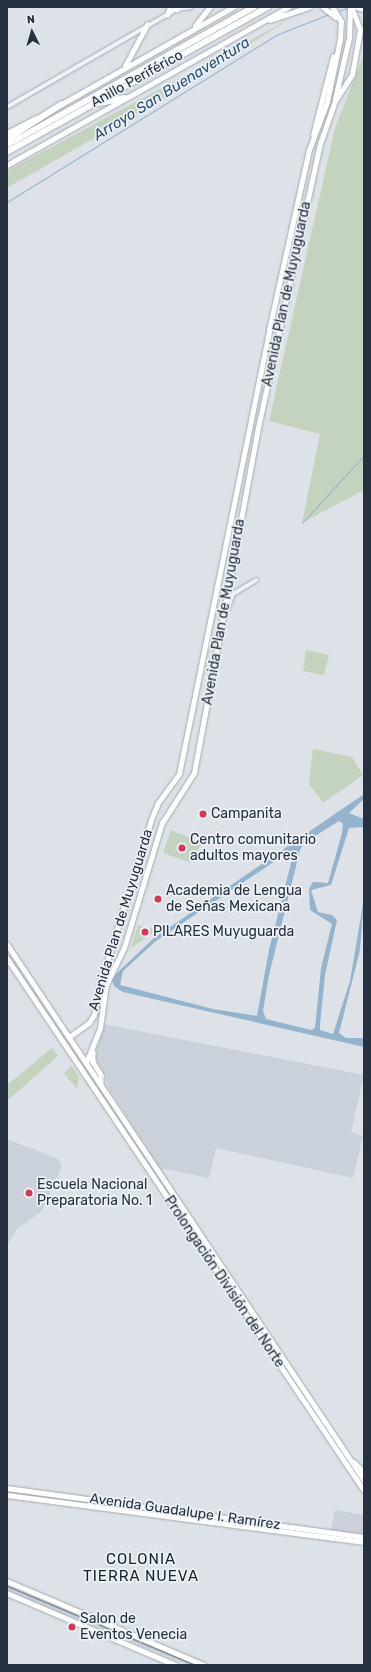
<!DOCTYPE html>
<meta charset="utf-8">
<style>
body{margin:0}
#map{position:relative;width:371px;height:1672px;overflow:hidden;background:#dde2e8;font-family:Rubik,sans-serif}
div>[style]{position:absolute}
.built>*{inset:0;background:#cad1da}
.green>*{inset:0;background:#c4d3bd}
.water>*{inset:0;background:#94b3cc}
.stream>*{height:1px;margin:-0.5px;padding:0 0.5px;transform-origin:0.5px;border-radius:0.5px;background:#94b3cc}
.roads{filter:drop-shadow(0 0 1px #a2a9b2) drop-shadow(0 0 1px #a2a9b2)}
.tertiary>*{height:4px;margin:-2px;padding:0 2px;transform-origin:2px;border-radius:2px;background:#f0f2f6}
.secondary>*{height:4.5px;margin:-2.25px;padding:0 2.25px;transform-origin:2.25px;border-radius:2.25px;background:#fff}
.motorway>*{height:6px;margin:-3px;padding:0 3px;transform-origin:3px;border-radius:3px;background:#fff}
.tram>*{height:1px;margin:-0.5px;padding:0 0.5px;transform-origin:0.5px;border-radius:0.5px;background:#758293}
.dots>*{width:11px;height:11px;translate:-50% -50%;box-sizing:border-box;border:2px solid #ecf1f6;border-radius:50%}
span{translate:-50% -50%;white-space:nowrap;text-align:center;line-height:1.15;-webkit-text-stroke:3.5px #ecf1f6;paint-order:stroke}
.street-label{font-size:14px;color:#253040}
.poi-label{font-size:14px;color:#253040}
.left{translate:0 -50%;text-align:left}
.water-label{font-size:15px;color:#2c5277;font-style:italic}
.neighbourhood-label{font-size:15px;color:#172130;letter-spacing:1px}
.frame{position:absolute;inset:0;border:8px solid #253040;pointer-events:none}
.north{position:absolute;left:12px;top:12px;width:40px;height:40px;-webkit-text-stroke:3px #ecf1f6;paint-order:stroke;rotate:355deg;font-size:11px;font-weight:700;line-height:16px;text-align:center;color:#253040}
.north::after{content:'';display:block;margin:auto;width:14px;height:18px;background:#253040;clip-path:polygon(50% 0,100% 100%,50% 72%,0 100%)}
</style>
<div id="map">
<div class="built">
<div style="clip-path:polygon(103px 1024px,364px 1075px,351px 1132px,363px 1136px,353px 1178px,216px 1148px,209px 1178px,160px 1168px,107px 1086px,106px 1076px,95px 1058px)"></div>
<div style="clip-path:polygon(7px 1139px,58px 1159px,62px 1166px,42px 1211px,17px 1229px,7px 1246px)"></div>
<div style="clip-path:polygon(335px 1510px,364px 1515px,364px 1534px,331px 1530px)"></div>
<div style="clip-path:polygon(7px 1585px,77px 1614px,198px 1665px,188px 1665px,7px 1590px)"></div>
</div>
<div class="green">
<div style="clip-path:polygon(288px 20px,173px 93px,7px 188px,7px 171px)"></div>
<div style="clip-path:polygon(364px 54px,364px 490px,302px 523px,320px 434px,269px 421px,335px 128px)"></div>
<div style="clip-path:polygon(306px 650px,329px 655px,324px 675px,303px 671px)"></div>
<div style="clip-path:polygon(313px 749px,352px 757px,363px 775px,323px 803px,309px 784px)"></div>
<div style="clip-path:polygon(171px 830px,203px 843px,189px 862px,163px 853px)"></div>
<div style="clip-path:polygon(138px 925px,157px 930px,131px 948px)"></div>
<div style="clip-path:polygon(52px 1048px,58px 1056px,7px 1101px,7px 1085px)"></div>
<div style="clip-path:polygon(71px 1065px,79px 1077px,77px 1089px,64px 1074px)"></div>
</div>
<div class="water">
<div style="clip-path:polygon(evenodd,364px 794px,364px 799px,349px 813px,364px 819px,364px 827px,349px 828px,331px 885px,311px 890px,318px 912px,332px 915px,337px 920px,325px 975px,320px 1024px,320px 1030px,333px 1034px,350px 981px,364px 898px,360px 950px,339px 1033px,346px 1038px,364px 1038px,364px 1047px,123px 992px,114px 986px,112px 980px,117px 973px,154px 938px,364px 794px,339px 821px,343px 824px,342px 833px,328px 883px,313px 882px,309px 889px,310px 910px,332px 924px,321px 968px,315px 1028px,311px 1030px,266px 1019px,263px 1011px,269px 975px,300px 850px,304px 843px,339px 821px,364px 794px,290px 851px,293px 855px,269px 950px,257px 1016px,213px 1009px,120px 985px,123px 971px,156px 941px,290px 851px)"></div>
</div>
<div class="stream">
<div style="left:338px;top:11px;width:10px;rotate:-17deg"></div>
<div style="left:7px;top:202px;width:317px;rotate:-31.8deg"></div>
<div style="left:276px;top:35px;width:57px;rotate:-21.6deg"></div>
<div style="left:302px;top:523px;width:92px;rotate:-47.6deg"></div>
</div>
<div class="roads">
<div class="tertiary">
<div style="left:177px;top:9px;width:14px;rotate:-8deg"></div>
<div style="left:7px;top:107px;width:200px;rotate:-30deg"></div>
<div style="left:225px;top:615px;width:22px;rotate:-69deg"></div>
<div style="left:233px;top:594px;width:27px;rotate:-31deg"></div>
</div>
<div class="secondary">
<div style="left:175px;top:7px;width:3px;rotate:45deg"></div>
<div style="left:323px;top:7px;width:16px;rotate:38deg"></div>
<div style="left:357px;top:7px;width:7px;rotate:16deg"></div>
<div style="left:167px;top:15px;width:9px;rotate:-69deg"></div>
<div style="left:270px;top:20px;width:41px;rotate:-18.4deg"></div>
<div style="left:195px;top:26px;width:24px;rotate:-52deg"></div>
<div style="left:125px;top:66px;width:47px;rotate:-61.8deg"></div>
<div style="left:335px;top:99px;width:63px;rotate:-77.1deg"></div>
<div style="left:349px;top:38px;width:31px;rotate:-88deg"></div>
<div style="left:60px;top:105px;width:199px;rotate:-29.5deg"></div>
<div style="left:7px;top:133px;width:33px;rotate:-27deg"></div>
<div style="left:313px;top:135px;width:81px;rotate:-75.6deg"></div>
<div style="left:7px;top:165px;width:323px;rotate:-29.3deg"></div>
<div style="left:7px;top:944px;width:644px;rotate:56.33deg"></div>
<div style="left:7px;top:958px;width:641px;rotate:56.14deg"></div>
<div style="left:69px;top:1037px;width:24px;rotate:-35deg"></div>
<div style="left:89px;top:1023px;width:9px;rotate:-58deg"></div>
<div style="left:94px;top:1015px;width:32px;rotate:-79deg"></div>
<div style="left:100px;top:984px;width:172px;rotate:-72.7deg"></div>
<div style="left:151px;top:820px;width:18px;rotate:-68deg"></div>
<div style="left:158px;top:803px;width:36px;rotate:-54deg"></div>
<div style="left:179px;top:774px;width:453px;rotate:-78.5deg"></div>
<div style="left:269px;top:330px;width:184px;rotate:-77.5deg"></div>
<div style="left:309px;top:150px;width:51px;rotate:-69.4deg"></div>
<div style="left:327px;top:102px;width:64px;rotate:-78.3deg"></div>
<div style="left:340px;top:39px;width:17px;rotate:-87deg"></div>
<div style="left:341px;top:22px;width:17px;rotate:-121deg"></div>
<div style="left:93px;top:1052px;width:10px;rotate:90deg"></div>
<div style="left:93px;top:1062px;width:15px;rotate:58deg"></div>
<div style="left:101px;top:1075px;width:9px;rotate:90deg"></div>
<div style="left:86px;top:1063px;width:38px;rotate:-68deg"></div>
<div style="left:100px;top:1028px;width:43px;rotate:-82.1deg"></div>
<div style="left:106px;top:985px;width:41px;rotate:-64.1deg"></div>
<div style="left:124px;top:948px;width:131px;rotate:-73.1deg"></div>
<div style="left:162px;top:823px;width:59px;rotate:-57.4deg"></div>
<div style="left:194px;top:773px;width:351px;rotate:-79.5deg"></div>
<div style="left:258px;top:428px;width:291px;rotate:-77.7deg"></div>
<div style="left:320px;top:144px;width:46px;rotate:-70.8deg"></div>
<div style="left:335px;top:101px;width:31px;rotate:-57deg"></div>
<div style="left:352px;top:75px;width:46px;rotate:-79.9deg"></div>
<div style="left:360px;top:30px;width:25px;rotate:-111deg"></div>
<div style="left:354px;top:1462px;width:14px;rotate:45deg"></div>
<div style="left:7px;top:1488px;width:360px;rotate:7.8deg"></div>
<div style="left:7px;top:1495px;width:360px;rotate:7.5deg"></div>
<div style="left:7px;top:1581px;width:214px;rotate:23.1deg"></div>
<div style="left:7px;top:1593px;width:184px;rotate:23.1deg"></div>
</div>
<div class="motorway">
<div style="left:99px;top:103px;width:26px;rotate:-11deg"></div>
<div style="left:7px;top:139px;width:65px;rotate:-32.5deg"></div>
<div style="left:7px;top:145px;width:283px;rotate:-29.2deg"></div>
<div style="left:7px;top:152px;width:299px;rotate:-29.1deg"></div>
</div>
</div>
<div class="tram">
<div style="left:7px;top:1586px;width:204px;rotate:22.8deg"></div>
</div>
<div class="dots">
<div style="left:203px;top:814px;background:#d93559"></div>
<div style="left:182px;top:848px;background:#d93559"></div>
<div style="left:158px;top:899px;background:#d93559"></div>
<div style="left:145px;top:932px;background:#d93559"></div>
<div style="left:29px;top:1193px;background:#d93559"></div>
<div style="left:72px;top:1627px;background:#d93559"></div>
</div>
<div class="street-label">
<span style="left:137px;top:79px;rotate:-29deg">Anillo Periférico</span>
<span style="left:287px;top:294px;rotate:-78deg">Avenida Plan de Muyuguarda</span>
<span style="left:224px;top:612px;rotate:-80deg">Avenida Plan de Muyuguarda</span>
<span style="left:121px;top:920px;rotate:-73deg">Avenida Plan de Muyuguarda</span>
<span style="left:224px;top:1282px;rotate:56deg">Prolongación División del Norte</span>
<span style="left:185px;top:1512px;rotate:8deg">Avenida Guadalupe I. Ramírez</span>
</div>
<div class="poi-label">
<span class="left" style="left:211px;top:814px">Campanita</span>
<span class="left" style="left:190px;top:848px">Centro comunitario<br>adultos mayores</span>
<span class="left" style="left:166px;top:899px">Academia de Lengua<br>de Señas Mexicana</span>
<span class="left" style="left:153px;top:932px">PILARES Muyuguarda</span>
<span class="left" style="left:37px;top:1193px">Escuela Nacional<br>Preparatoria No. 1</span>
<span class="left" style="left:80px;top:1627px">Salon de<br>Eventos Venecia</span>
</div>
<div class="water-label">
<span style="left:172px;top:89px;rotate:-32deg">Arroyo San Buenaventura</span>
</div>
<div class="neighbourhood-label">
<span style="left:141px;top:1568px">COLONIA<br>TIERRA NUEVA</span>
</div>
<div class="frame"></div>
<div class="north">N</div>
</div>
